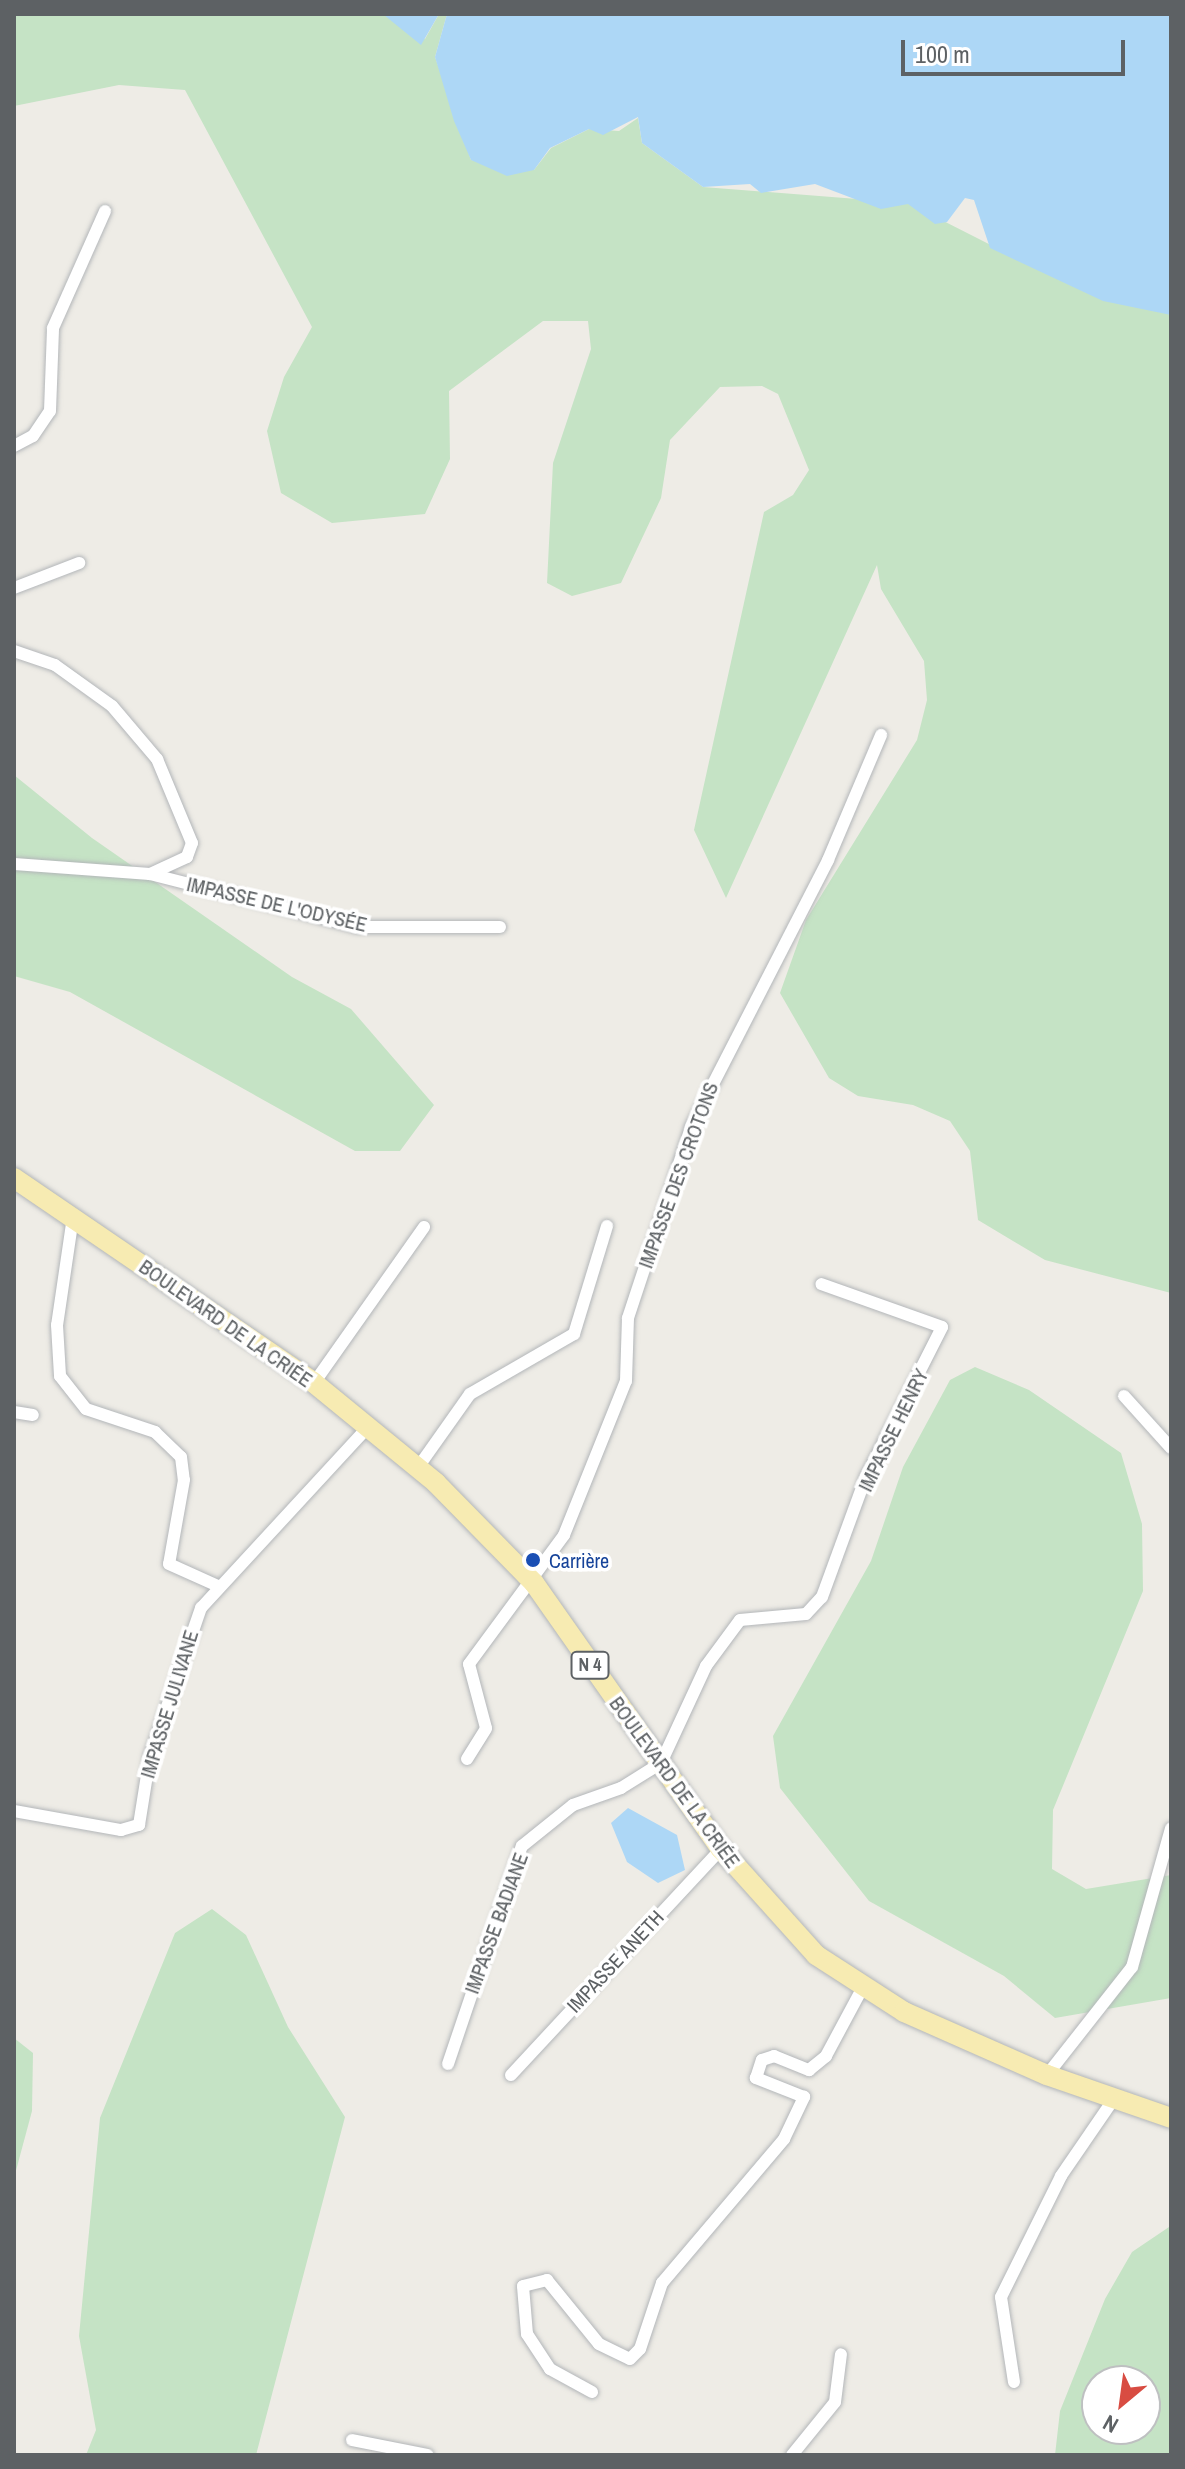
<!DOCTYPE html>
<meta charset="utf-8">
<style>
body{margin:0}
#map{position:relative;width:1185px;height:2469px;overflow:hidden;background:#eeece6;font-family:"Archivo Narrow",sans-serif}
div>[style]{position:absolute}
.green>*{inset:0;background:#c5e3c5}
.water>*{inset:0;background:#add7f6}
.roads{filter:drop-shadow(0 0 2px #b3b6b9) drop-shadow(0 0 2px #b3b6b9)}
.minor>*{height:12px;margin:-6px;padding:0 6px;transform-origin:6px;border-radius:6px;background:#fff}
.primary>*{height:20px;margin:-10px;padding:0 10px;transform-origin:10px;border-radius:10px;background:#f7ebb2}
.dots>*{width:22px;height:22px;translate:-50% -50%;box-sizing:border-box;border:4px solid #fff;border-radius:50%}
span{translate:-50% -50%;white-space:nowrap;text-align:center;line-height:1.15;-webkit-text-stroke:7px #fff;paint-order:stroke}
.shield-label span{padding:2px 6px;background:#fff;border:2px solid;border-radius:6px;-webkit-text-stroke-width:0}
.shield-label{font-size:18px;color:#5d6164;font-weight:700}
.street-label{font-size:20px;color:#5d6164}
.transit-label{font-size:20px;color:#164399}
.left{translate:0 -50%;text-align:left}
.frame{position:absolute;inset:0;border:16px solid #5d6164;pointer-events:none}
.north{position:absolute;left:1081px;top:2365px;width:80px;height:80px;box-sizing:border-box;background:#fff;border:2px solid #bec0c1;border-radius:50%;rotate:209deg;font-size:22px;font-weight:700;line-height:32px;text-align:center;color:#5d6164}
.north::after{content:'';display:block;margin:auto;width:28px;height:36px;background:#d84c42;clip-path:polygon(50% 0,100% 100%,50% 72%,0 100%)}
.scale{position:absolute;left:901px;top:40px;width:224px;height:36px;box-sizing:border-box;border:4px solid #5d6164;border-top:0;padding-left:10px;font-size:24px;line-height:28px;white-space:nowrap;color:#5d6164;-webkit-text-stroke:6px #fff;paint-order:stroke}
</style>
<div id="map">
<div class="green">
<div style="clip-path:polygon(14px 14px,384px 15px,425px 39px,439px 14px,447px 14px,435px 57px,471px 160px,534px 170px,551px 148px,589px 129px,619px 131px,638px 118px,642px 143px,703px 187px,908px 203px,1044px 272px,1171px 315px,1171px 1293px,1045px 1260px,978px 1220px,970px 1151px,950px 1121px,913px 1105px,858px 1096px,829px 1078px,780px 993px,806px 920px,917px 740px,927px 700px,924px 661px,881px 589px,877px 565px,726px 898px,694px 830px,764px 512px,793px 495px,809px 470px,778px 394px,762px 386px,720px 387px,670px 440px,661px 498px,621px 583px,572px 596px,547px 583px,553px 463px,591px 349px,588px 321px,543px 321px,449px 391px,450px 459px,425px 514px,332px 523px,281px 493px,267px 431px,284px 377px,312px 327px,185px 90px,119px 85px,14px 106px)"></div>
<div style="clip-path:polygon(14px 775px,92px 838px,292px 977px,351px 1009px,434px 1105px,400px 1151px,355px 1151px,70px 992px,14px 976px)"></div>
<div style="clip-path:polygon(975px 1367px,1029px 1390px,1121px 1453px,1142px 1524px,1143px 1591px,1053px 1810px,1052px 1869px,1086px 1889px,1171px 1875px,1171px 1998px,1055px 2018px,1004px 1976px,869px 1901px,780px 1788px,773px 1736px,871px 1561px,903px 1467px,950px 1380px)"></div>
<div style="clip-path:polygon(212px 1909px,246px 1935px,288px 2027px,345px 2117px,256px 2455px,86px 2455px,96px 2430px,79px 2336px,100px 2118px,175px 1933px)"></div>
<div style="clip-path:polygon(14px 2038px,33px 2053px,32px 2111px,14px 2178px)"></div>
<div style="clip-path:polygon(evenodd,1169px 2227px,1171px 2455px,1055px 2455px,1060px 2411px,1105px 2299px,1132px 2252px,1169px 2227px,1145px 2381px,1145px 2429px,1097px 2429px,1097px 2381px,1145px 2381px)"></div>
</div>
<div class="water">
<div style="clip-path:polygon(357px 14px,439px 14px,421px 45px,384px 15px)"></div>
<div style="clip-path:polygon(447px 14px,1171px 14px,1171px 315px,1103px 301px,990px 248px,974px 200px,965px 198px,947px 222px,935px 224px,908px 204px,881px 209px,815px 184px,761px 193px,750px 184px,703px 187px,642px 143px,638px 117px,603px 135px,589px 129px,550px 148px,534px 170px,507px 176px,471px 160px,454px 121px,435px 57px)"></div>
<div style="clip-path:polygon(628px 1808px,677px 1835px,685px 1870px,658px 1883px,627px 1862px,611px 1823px)"></div>
</div>
<div class="roads">
<div class="minor">
<div style="left:14px;top:446px;width:21px;rotate:-28deg"></div>
<div style="left:33px;top:436px;width:30px;rotate:-56deg"></div>
<div style="left:50px;top:411px;width:83px;rotate:-87.9deg"></div>
<div style="left:53px;top:328px;width:128px;rotate:-66deg"></div>
<div style="left:14px;top:588px;width:70px;rotate:-21deg"></div>
<div style="left:14px;top:651px;width:43px;rotate:18.9deg"></div>
<div style="left:55px;top:665px;width:70px;rotate:35.7deg"></div>
<div style="left:112px;top:706px;width:70px;rotate:49.7deg"></div>
<div style="left:157px;top:759px;width:91px;rotate:67.4deg"></div>
<div style="left:192px;top:843px;width:15px;rotate:110deg"></div>
<div style="left:187px;top:857px;width:41px;rotate:155.3deg"></div>
<div style="left:150px;top:874px;width:136px;rotate:-175.8deg"></div>
<div style="left:150px;top:874px;width:215px;rotate:14.3deg"></div>
<div style="left:358px;top:927px;width:142px"></div>
<div style="left:73px;top:1217px;width:109px;rotate:98.4deg"></div>
<div style="left:57px;top:1325px;width:51px;rotate:86.6deg"></div>
<div style="left:60px;top:1376px;width:42px;rotate:51.8deg"></div>
<div style="left:86px;top:1409px;width:73px;rotate:18.4deg"></div>
<div style="left:155px;top:1432px;width:36px;rotate:44deg"></div>
<div style="left:181px;top:1457px;width:23px;rotate:83deg"></div>
<div style="left:184px;top:1480px;width:85px;rotate:100.1deg"></div>
<div style="left:169px;top:1564px;width:54px;rotate:24.2deg"></div>
<div style="left:314px;top:1383px;width:191px;rotate:-54.8deg"></div>
<div style="left:1124px;top:1396px;width:70px;rotate:47.9deg"></div>
<div style="left:14px;top:1412px;width:19px;rotate:9deg"></div>
<div style="left:419px;top:1466px;width:88px;rotate:-54.7deg"></div>
<div style="left:470px;top:1394px;width:120px;rotate:-30deg"></div>
<div style="left:574px;top:1334px;width:113px;rotate:-73deg"></div>
<div style="left:467px;top:1759px;width:36px;rotate:-58deg"></div>
<div style="left:486px;top:1728px;width:66px;rotate:-104.9deg"></div>
<div style="left:469px;top:1664px;width:160px;rotate:-53.6deg"></div>
<div style="left:564px;top:1535px;width:166px;rotate:-68.1deg"></div>
<div style="left:626px;top:1381px;width:63px;rotate:-88.2deg"></div>
<div style="left:628px;top:1318px;width:201px;rotate:-71.7deg"></div>
<div style="left:691px;top:1127px;width:300px;rotate:-62.8deg"></div>
<div style="left:828px;top:860px;width:136px;rotate:-67deg"></div>
<div style="left:14px;top:1811px;width:109px;rotate:10.1deg"></div>
<div style="left:121px;top:1830px;width:19px;rotate:-16deg"></div>
<div style="left:139px;top:1825px;width:70px;rotate:-80.9deg"></div>
<div style="left:150px;top:1756px;width:157px;rotate:-71deg"></div>
<div style="left:201px;top:1608px;width:249px;rotate:-47.3deg"></div>
<div style="left:448px;top:2064px;width:230px;rotate:-71.3deg"></div>
<div style="left:522px;top:1846px;width:65px;rotate:-38.8deg"></div>
<div style="left:573px;top:1805px;width:51px;rotate:-19.5deg"></div>
<div style="left:621px;top:1788px;width:47px;rotate:-32deg"></div>
<div style="left:661px;top:1763px;width:107px;rotate:-65.1deg"></div>
<div style="left:706px;top:1666px;width:57px;rotate:-53.5deg"></div>
<div style="left:740px;top:1620px;width:66px;rotate:-5.2deg"></div>
<div style="left:806px;top:1614px;width:23px;rotate:-47deg"></div>
<div style="left:822px;top:1597px;width:128px;rotate:-69.9deg"></div>
<div style="left:866px;top:1477px;width:168px;rotate:-63.1deg"></div>
<div style="left:942px;top:1327px;width:128px;rotate:-160.4deg"></div>
<div style="left:511px;top:2075px;width:309px;rotate:-47.1deg"></div>
<div style="left:1047px;top:2075px;width:137px;rotate:-51.8deg"></div>
<div style="left:1132px;top:1967px;width:144px;rotate:-74.3deg"></div>
<div style="left:1014px;top:2382px;width:86px;rotate:-98.7deg"></div>
<div style="left:1001px;top:2297px;width:135px;rotate:-63.6deg"></div>
<div style="left:1061px;top:2176px;width:96px;rotate:-55.6deg"></div>
<div style="left:592px;top:2392px;width:48px;rotate:-151.3deg"></div>
<div style="left:550px;top:2369px;width:42px;rotate:-123.3deg"></div>
<div style="left:527px;top:2334px;width:48px;rotate:-94.8deg"></div>
<div style="left:523px;top:2286px;width:25px;rotate:-14deg"></div>
<div style="left:547px;top:2280px;width:82px;rotate:50.9deg"></div>
<div style="left:599px;top:2344px;width:34px;rotate:26deg"></div>
<div style="left:630px;top:2359px;width:14px;rotate:-45deg"></div>
<div style="left:640px;top:2349px;width:70px;rotate:-71.6deg"></div>
<div style="left:662px;top:2283px;width:189px;rotate:-49.7deg"></div>
<div style="left:784px;top:2139px;width:47px;rotate:-64.5deg"></div>
<div style="left:804px;top:2097px;width:52px;rotate:-158.4deg"></div>
<div style="left:756px;top:2078px;width:19px;rotate:-72deg"></div>
<div style="left:762px;top:2060px;width:13px;rotate:-18deg"></div>
<div style="left:774px;top:2056px;width:38px;rotate:22deg"></div>
<div style="left:809px;top:2070px;width:22px;rotate:-39deg"></div>
<div style="left:826px;top:2056px;width:76px;rotate:-61.8deg"></div>
<div style="left:352px;top:2440px;width:77px;rotate:11.2deg"></div>
<div style="left:792px;top:2455px;width:68px;rotate:-50.9deg"></div>
<div style="left:835px;top:2402px;width:48px;rotate:-82.9deg"></div>
</div>
<div class="primary">
<div style="left:14px;top:1178px;width:363px;rotate:34.3deg"></div>
<div style="left:314px;top:1383px;width:158px;rotate:39.3deg"></div>
<div style="left:436px;top:1483px;width:140px;rotate:45.6deg"></div>
<div style="left:534px;top:1583px;width:325px;rotate:54.9deg"></div>
<div style="left:721px;top:1849px;width:142px;rotate:48.1deg"></div>
<div style="left:816px;top:1955px;width:105px;rotate:32.9deg"></div>
<div style="left:904px;top:2012px;width:156px;rotate:23.8deg"></div>
<div style="left:1047px;top:2075px;width:131px;rotate:19.1deg"></div>
</div>
</div>
<div class="dots">
<div style="left:533px;top:1560px;background:#1a4fb4"></div>
</div>
<div class="shield-label">
<span style="left:590px;top:1665px">N 4</span>
</div>
<div class="street-label">
<span style="left:277px;top:904px;rotate:13deg">IMPASSE DE L'ODYSÉE</span>
<span style="left:678px;top:1175px;rotate:-70deg">IMPASSE DES CROTONS</span>
<span style="left:226px;top:1323px;rotate:35deg">BOULEVARD DE LA CRIÉE</span>
<span style="left:893px;top:1430px;rotate:-64deg">IMPASSE HENRY</span>
<span style="left:169px;top:1704px;rotate:-73deg">IMPASSE JULIVANE</span>
<span style="left:675px;top:1782px;rotate:54deg">BOULEVARD DE LA CRIÉE</span>
<span style="left:496px;top:1923px;rotate:-70deg">IMPASSE BADIANE</span>
<span style="left:615px;top:1961px;rotate:-47deg">IMPASSE ANETH</span>
</div>
<div class="transit-label">
<span class="left" style="left:549px;top:1560px">Carrière</span>
</div>
<div class="frame"></div>
<div class="north">N</div>
<div class="scale">100 m</div>
</div>
